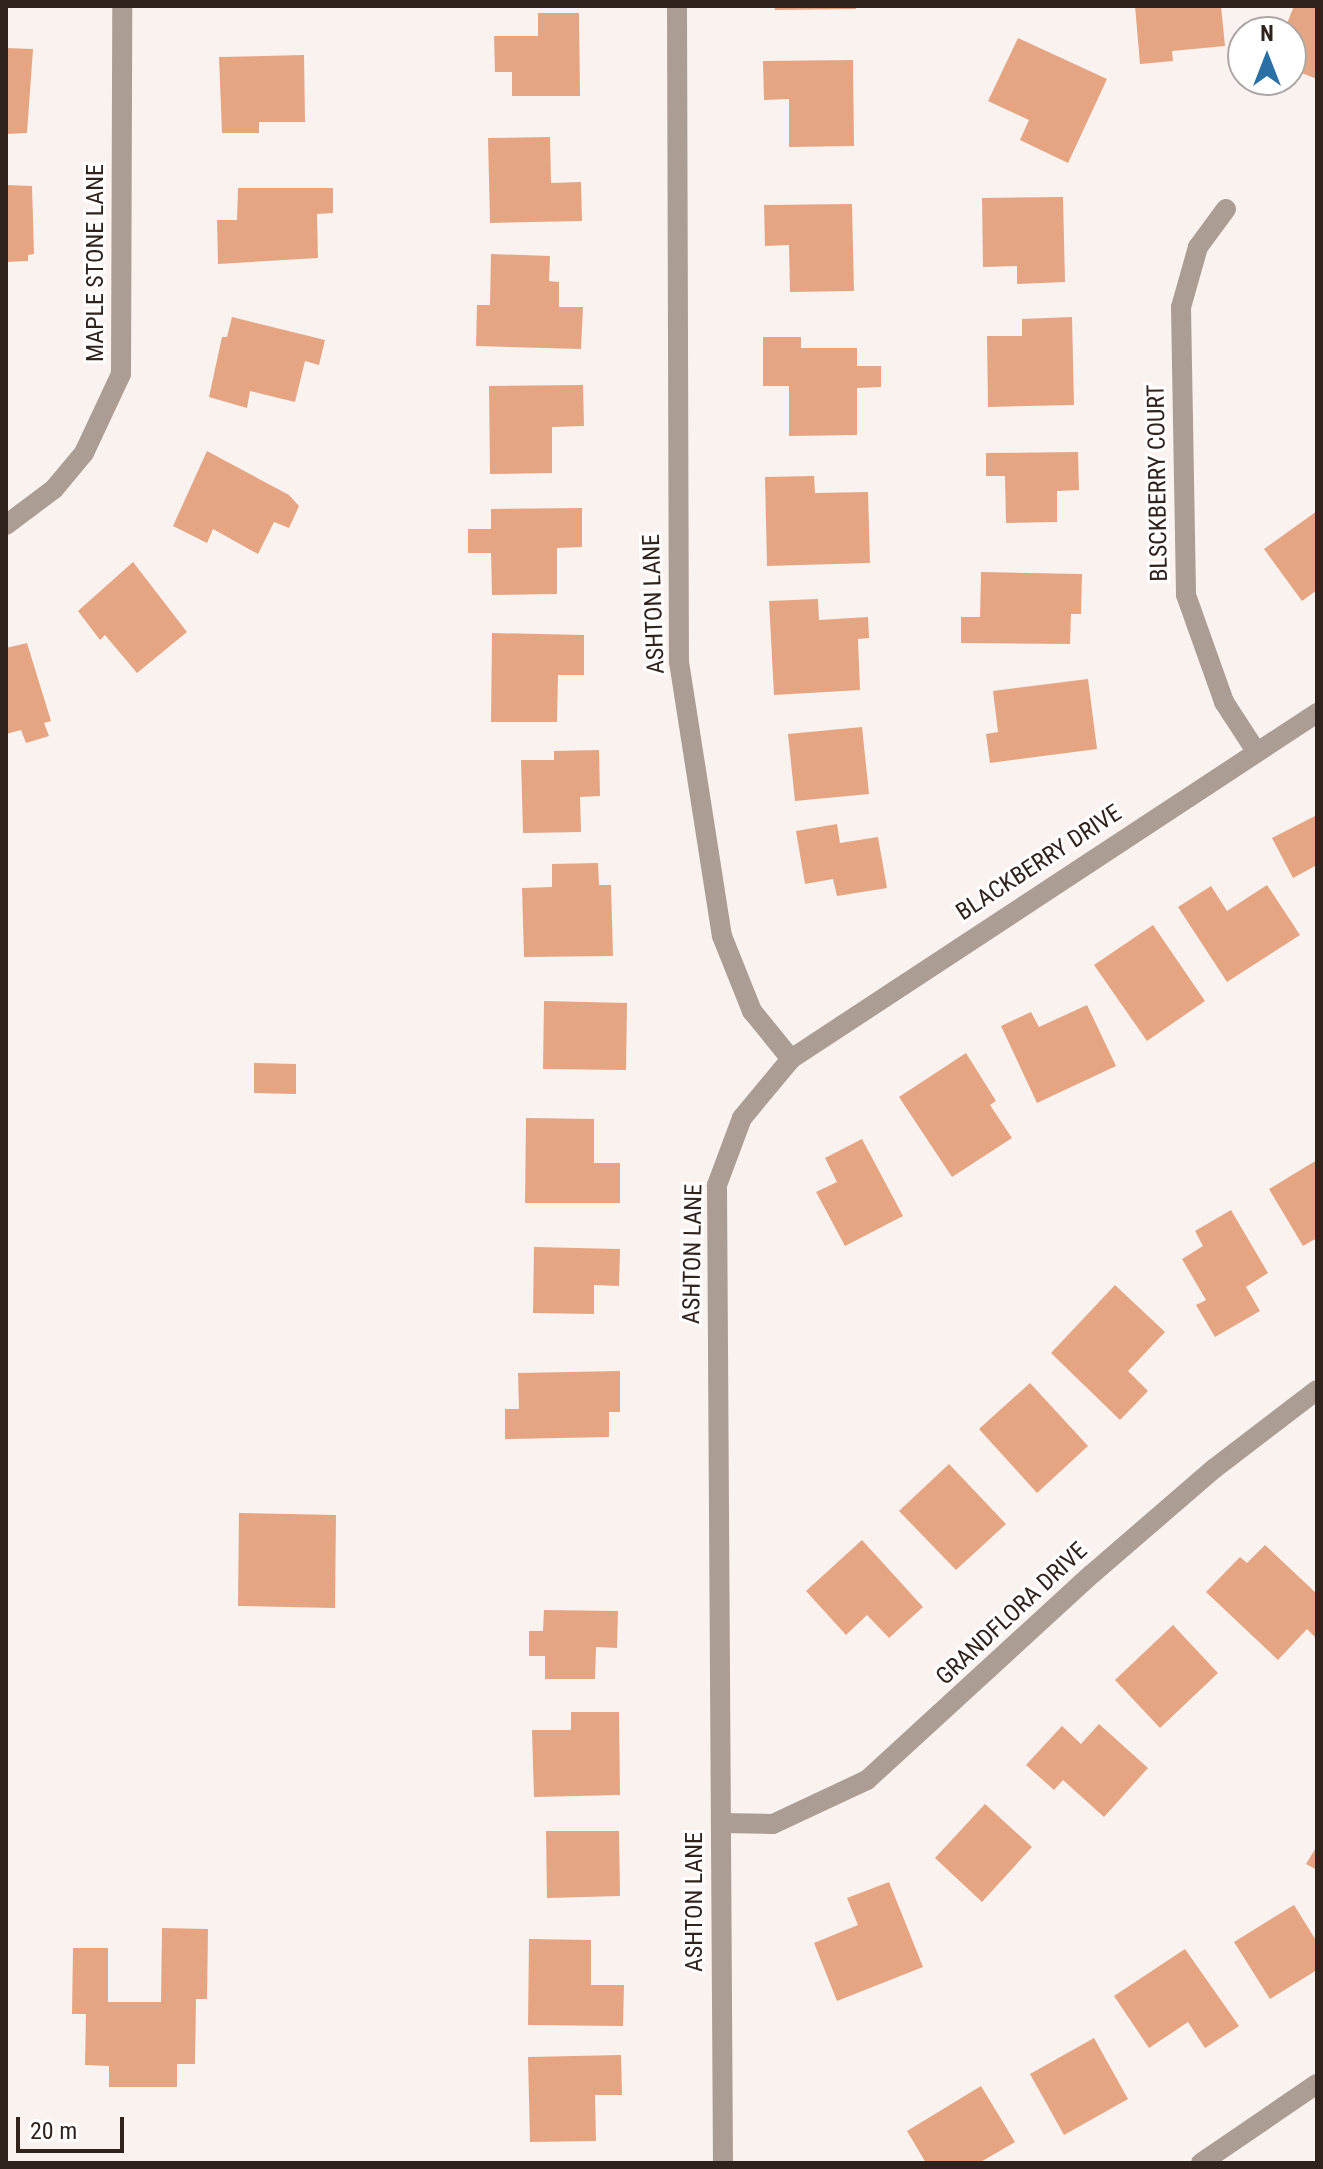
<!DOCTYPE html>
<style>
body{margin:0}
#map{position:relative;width:1323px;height:2169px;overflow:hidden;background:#faf2ee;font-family:"Roboto Condensed",sans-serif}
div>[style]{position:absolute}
.building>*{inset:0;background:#e5a583}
.street>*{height:20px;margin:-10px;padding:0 10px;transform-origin:10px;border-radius:10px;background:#ab9c94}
span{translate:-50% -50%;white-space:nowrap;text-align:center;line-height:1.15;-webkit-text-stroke:6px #fff;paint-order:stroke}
.street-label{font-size:24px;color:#30231c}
.frame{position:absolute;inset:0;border:8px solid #30231c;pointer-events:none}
.north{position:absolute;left:1227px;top:16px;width:80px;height:80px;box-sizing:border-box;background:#fff;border:2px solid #aca7a4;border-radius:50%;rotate:0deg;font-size:22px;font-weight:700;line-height:32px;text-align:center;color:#30231c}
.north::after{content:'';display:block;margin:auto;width:28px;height:36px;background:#2a70a5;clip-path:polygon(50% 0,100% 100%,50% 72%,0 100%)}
.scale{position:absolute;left:16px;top:2117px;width:108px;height:36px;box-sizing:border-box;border:4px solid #30231c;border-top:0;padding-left:10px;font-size:24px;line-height:28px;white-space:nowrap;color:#30231c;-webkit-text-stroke:6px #fff;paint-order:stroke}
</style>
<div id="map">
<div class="building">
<div style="clip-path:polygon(775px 6px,856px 6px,856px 9px,775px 10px)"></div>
<div style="clip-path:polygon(1135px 6px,1221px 6px,1225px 46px,1172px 51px,1173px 61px,1140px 64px)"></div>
<div style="clip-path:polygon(1294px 6px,1317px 6px,1317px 79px,1291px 69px,1291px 32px,1262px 32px,1267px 18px,1286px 26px)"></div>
<div style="clip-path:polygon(538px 13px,579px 13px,580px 96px,512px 96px,512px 72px,495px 72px,494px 36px,538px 36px)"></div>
<div style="clip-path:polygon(1018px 38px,1107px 79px,1068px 163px,1020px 140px,1029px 120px,988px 101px)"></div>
<div style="clip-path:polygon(6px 48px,33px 49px,27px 133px,6px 134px)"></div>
<div style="clip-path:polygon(304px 55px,305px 122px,259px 122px,259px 133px,222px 133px,219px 57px)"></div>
<div style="clip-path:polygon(853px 60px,854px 146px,789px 147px,789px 99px,764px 100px,763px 61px)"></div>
<div style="clip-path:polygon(550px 137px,551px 183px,581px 182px,582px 221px,490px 223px,488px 138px)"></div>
<div style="clip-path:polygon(6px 185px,32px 186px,34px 254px,28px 255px,28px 261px,6px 262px)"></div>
<div style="clip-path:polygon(238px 188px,333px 188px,333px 213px,317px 214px,318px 258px,218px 264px,217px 220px,237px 220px)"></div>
<div style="clip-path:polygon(1063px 197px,1065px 282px,1017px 284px,1017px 266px,983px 267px,982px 198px)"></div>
<div style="clip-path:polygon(852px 204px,854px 291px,790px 292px,789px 245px,765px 246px,764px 205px)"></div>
<div style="clip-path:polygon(491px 254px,550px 256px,549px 281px,559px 282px,559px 307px,583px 307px,581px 349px,476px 346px,477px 305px,490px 305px)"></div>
<div style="clip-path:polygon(232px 317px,325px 340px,319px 365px,305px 361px,295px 402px,250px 391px,247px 408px,209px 397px,222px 337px,227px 337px)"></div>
<div style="clip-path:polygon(1072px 317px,1074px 405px,988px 407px,987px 336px,1022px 336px,1022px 319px)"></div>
<div style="clip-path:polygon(763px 337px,801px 337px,801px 348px,857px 348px,857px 366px,881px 366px,881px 387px,857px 388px,857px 435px,789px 436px,789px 386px,763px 386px)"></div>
<div style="clip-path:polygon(583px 385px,584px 426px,552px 427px,552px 473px,490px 474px,489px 386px)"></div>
<div style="clip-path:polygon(207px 451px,289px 495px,299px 506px,289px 528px,274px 522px,258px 554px,213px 529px,207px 543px,173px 526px)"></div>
<div style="clip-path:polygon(1078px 452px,1079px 490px,1057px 491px,1057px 522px,1006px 523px,1005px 476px,986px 476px,986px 453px)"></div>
<div style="clip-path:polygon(814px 476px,815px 493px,868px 492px,870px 563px,767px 566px,765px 477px)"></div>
<div style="clip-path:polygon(582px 508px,582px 547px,557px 548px,557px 594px,492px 595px,491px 553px,468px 553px,468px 529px,491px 529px,491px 509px)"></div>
<div style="clip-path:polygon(1317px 511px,1317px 590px,1302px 601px,1264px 549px)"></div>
<div style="clip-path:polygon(133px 562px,187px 632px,137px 673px,105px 635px,100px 640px,78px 611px)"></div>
<div style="clip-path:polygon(981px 572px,1082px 574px,1081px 614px,1071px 614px,1070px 644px,961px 643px,961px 617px,980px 617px)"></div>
<div style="clip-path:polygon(818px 599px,819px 620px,868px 617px,869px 638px,858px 639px,860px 690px,774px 695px,769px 601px)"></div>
<div style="clip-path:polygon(492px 633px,584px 635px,584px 675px,558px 675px,557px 722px,491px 722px)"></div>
<div style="clip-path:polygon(27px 643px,51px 721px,44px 723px,49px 736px,26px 743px,21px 730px,6px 734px,6px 648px)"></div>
<div style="clip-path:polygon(1088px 679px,1097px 749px,990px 763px,986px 734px,998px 732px,993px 691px)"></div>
<div style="clip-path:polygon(862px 727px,869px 794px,795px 801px,788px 734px)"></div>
<div style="clip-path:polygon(599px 750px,600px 796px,580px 797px,581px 832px,523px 833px,521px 760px,554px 760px,554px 751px)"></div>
<div style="clip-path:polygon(1317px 815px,1317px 865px,1293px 878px,1272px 838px)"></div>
<div style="clip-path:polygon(837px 824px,840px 843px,878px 837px,887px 888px,837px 896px,833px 879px,805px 884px,796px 831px)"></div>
<div style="clip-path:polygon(598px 863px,599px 885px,611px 885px,613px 956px,524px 957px,522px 888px,552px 887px,552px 864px)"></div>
<div style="clip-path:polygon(1267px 885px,1300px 935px,1227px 982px,1178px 907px,1211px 886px,1227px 911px)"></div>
<div style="clip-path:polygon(1153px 925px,1205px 1001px,1147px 1041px,1094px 965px)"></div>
<div style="clip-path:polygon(544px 1001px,627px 1003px,626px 1070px,543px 1069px)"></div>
<div style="clip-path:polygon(1087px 1005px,1116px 1066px,1037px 1103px,1001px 1026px,1031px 1012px,1039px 1027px)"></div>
<div style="clip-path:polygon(966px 1053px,996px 1101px,990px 1105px,1012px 1138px,952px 1177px,899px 1097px)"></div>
<div style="clip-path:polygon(254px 1063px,296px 1064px,296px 1094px,254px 1093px)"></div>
<div style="clip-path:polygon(526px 1118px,594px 1119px,594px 1163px,620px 1163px,620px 1203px,525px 1203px)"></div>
<div style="clip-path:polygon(862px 1139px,903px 1216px,845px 1246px,816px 1192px,837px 1182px,825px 1158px)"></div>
<div style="clip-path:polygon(1317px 1160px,1317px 1238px,1303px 1246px,1269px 1189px)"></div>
<div style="clip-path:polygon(1231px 1210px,1268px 1273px,1246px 1287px,1260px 1311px,1215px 1337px,1196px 1305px,1206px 1300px,1182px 1259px,1203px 1246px,1195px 1231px)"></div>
<div style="clip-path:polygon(534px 1247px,620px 1249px,619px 1286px,594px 1285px,594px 1314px,533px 1313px)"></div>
<div style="clip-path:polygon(1115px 1285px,1165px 1332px,1128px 1371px,1148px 1391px,1120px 1420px,1051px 1353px)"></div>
<div style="clip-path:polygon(620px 1371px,620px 1412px,609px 1412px,609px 1437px,505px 1439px,505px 1409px,519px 1409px,518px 1373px)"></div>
<div style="clip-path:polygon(1030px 1383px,1088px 1446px,1037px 1493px,979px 1429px)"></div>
<div style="clip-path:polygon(949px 1464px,1006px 1524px,956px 1570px,899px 1511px)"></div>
<div style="clip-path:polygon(239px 1513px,336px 1515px,335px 1608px,238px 1606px)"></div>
<div style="clip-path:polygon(862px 1540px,923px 1607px,889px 1638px,867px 1615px,846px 1635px,806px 1591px)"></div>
<div style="clip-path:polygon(1265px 1545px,1317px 1594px,1317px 1639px,1307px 1629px,1278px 1660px,1206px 1592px,1240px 1557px,1247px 1563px)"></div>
<div style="clip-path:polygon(544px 1610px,618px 1611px,617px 1648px,596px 1647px,595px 1679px,545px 1679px,545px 1656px,529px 1656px,529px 1631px,543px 1631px)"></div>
<div style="clip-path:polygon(1173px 1625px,1218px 1673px,1160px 1728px,1115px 1680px)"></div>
<div style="clip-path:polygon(571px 1712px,619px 1712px,620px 1795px,534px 1797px,532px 1730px,571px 1730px)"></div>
<div style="clip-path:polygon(1099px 1724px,1148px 1768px,1104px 1817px,1063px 1780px,1054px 1790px,1026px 1765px,1062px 1726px,1081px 1744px)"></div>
<div style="clip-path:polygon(985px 1804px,1032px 1847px,982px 1902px,935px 1858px)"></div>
<div style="clip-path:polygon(546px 1831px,619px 1831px,620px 1896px,547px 1898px)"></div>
<div style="clip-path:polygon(1317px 1846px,1317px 1870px,1306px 1864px)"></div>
<div style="clip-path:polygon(889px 1882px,923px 1967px,837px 2001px,814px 1943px,858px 1925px,847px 1898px)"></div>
<div style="clip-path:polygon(1294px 1905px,1317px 1942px,1317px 1970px,1270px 1999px,1234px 1942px)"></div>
<div style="clip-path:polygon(162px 1928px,208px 1929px,207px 1999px,196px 1999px,195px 2064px,177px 2064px,177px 2087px,109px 2087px,109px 2066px,85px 2065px,86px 2014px,72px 2014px,73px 1948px,108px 1948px,108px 2002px,161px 2002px)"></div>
<div style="clip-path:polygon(529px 1939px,591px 1940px,591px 1985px,624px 1985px,623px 2026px,528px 2025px)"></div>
<div style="clip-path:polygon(1185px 1949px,1239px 2026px,1205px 2048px,1188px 2022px,1149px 2048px,1114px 1996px)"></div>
<div style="clip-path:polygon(1094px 2038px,1128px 2099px,1064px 2135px,1030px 2074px)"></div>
<div style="clip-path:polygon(621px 2055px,622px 2095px,595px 2095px,596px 2141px,530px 2142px,528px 2057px)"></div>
<div style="clip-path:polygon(981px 2086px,1015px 2142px,979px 2163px,926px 2163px,907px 2131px)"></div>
</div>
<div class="street">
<div style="left:677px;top:6px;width:656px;rotate:89.83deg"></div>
<div style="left:679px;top:662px;width:277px;rotate:81.1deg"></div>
<div style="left:722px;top:936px;width:81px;rotate:68.2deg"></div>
<div style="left:752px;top:1011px;width:62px;rotate:50.9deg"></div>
<div style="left:791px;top:1059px;width:77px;rotate:129.7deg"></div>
<div style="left:742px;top:1118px;width:72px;rotate:110.5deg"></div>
<div style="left:717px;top:1185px;width:978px;rotate:89.65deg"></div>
<div style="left:1226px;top:209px;width:47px;rotate:126.4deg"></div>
<div style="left:1198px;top:247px;width:62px;rotate:105.8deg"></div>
<div style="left:1181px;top:307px;width:288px;rotate:89deg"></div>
<div style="left:1186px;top:595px;width:114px;rotate:70.4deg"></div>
<div style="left:1224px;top:702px;width:59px;rotate:56.9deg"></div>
<div style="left:6px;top:525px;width:60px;rotate:-36.9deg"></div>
<div style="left:54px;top:489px;width:47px;rotate:-50.2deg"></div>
<div style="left:84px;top:453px;width:87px;rotate:-64.9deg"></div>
<div style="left:121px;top:374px;width:368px;rotate:-89.8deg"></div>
<div style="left:791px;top:1059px;width:630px;rotate:-33.34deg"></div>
<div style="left:721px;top:1823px;width:52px;rotate:1.1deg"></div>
<div style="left:773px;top:1824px;width:104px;rotate:-25.1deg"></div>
<div style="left:867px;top:1780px;width:305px;rotate:-42.5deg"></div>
<div style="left:1092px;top:1574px;width:162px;rotate:-40.8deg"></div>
<div style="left:1215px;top:1468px;width:128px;rotate:-37.4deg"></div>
<div style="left:1201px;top:2163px;width:140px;rotate:-34.3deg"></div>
</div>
<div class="street-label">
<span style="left:96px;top:263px;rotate:-90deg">MAPLE STONE LANE</span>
<span style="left:1158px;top:483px;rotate:-91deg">BLSCKBERRY COURT</span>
<span style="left:654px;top:604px;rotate:-92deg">ASHTON LANE</span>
<span style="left:1039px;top:863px;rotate:-33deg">BLACKBERRY DRIVE</span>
<span style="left:693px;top:1254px;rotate:-89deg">ASHTON LANE</span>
<span style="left:1012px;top:1614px;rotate:-43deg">GRANDFLORA DRIVE</span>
<span style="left:695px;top:1902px;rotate:-90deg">ASHTON LANE</span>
</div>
<div class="frame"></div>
<div class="north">N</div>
<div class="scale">20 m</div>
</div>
